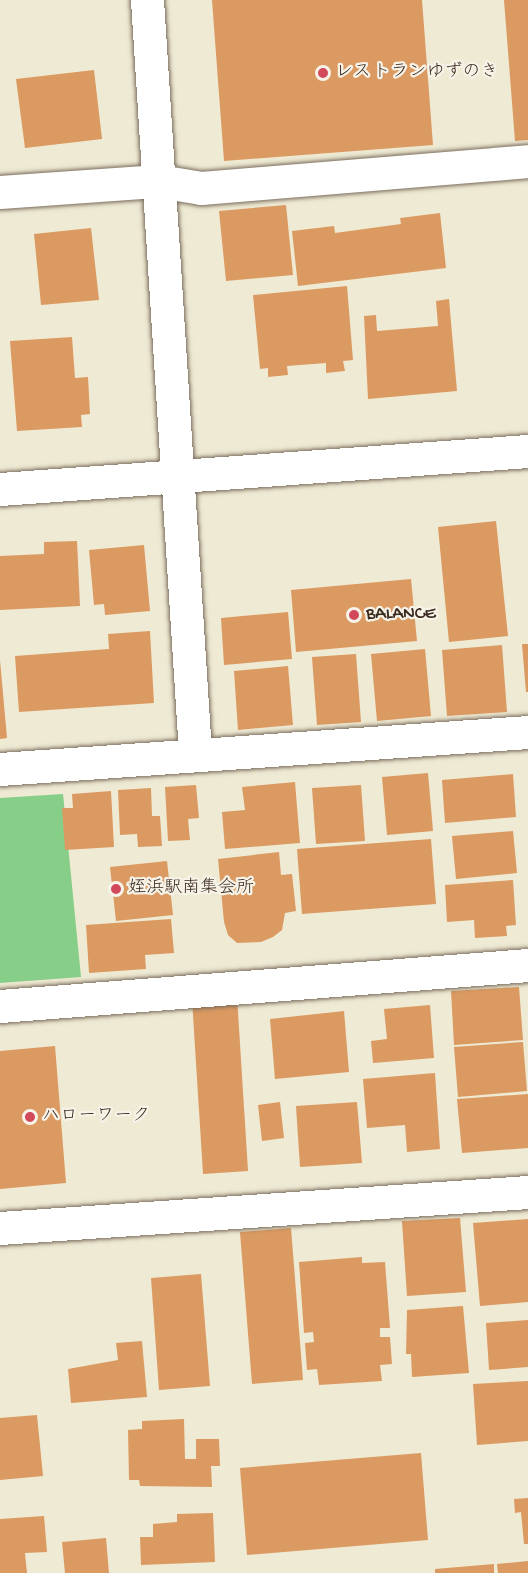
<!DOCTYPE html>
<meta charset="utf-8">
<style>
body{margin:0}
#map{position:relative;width:528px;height:1573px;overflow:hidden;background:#efead3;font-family:"Gochi Hand","Klee One",sans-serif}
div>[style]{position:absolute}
.green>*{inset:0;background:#87ce89}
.building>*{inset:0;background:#db9a61}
.roads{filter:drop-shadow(0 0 2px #7a6d5d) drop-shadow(0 0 2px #7a6d5d)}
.minor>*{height:33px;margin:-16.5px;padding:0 16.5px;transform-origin:16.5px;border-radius:16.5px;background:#fff}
.dots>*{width:16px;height:16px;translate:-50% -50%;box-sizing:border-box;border:3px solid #f7f3e8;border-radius:50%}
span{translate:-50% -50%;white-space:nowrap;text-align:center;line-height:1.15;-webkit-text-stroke:4.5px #f7f3e8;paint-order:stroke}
.poi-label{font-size:18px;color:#3b2a1e}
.left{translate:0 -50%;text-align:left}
</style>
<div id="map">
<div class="green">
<div style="clip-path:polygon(63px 794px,81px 977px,0 983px,0 798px)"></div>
</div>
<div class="building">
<div style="clip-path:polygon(212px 0,422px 0,433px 145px,224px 161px)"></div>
<div style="clip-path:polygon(504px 0,528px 0,528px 140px,515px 141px)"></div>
<div style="clip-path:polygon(94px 70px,102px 139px,25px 148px,16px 79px)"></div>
<div style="clip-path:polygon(286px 205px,293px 275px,226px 281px,219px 211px)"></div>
<div style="clip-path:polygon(440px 213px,446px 268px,298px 286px,292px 231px,334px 226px,335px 233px,401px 224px,400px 218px)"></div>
<div style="clip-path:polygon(91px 228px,99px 300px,41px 305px,34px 234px)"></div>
<div style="clip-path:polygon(347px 286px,353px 360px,343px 361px,345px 371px,326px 373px,326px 363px,287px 366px,288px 375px,268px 377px,268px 368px,260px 369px,253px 295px)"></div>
<div style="clip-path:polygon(449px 299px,457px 391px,368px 399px,364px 316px,376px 315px,377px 331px,438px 326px,436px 301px)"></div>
<div style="clip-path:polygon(72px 337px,75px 378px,88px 377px,90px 414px,81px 415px,82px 427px,17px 431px,10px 341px)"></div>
<div style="clip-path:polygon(496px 521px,508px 636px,449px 642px,438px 527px)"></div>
<div style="clip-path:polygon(77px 541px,80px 606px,0 610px,0 556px,44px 554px,44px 542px)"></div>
<div style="clip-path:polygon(144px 545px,150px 611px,105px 615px,104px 604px,94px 605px,89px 550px)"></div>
<div style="clip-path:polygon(411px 579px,417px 641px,296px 652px,291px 590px)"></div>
<div style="clip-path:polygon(288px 612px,292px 659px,224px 665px,221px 618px)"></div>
<div style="clip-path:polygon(150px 631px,154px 703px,19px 712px,15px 656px,109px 649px,108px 634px)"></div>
<div style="clip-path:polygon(522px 644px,528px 644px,528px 692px,526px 692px)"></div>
<div style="clip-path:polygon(502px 645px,507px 712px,447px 716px,442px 650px)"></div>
<div style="clip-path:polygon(425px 649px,431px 716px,377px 721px,371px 654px)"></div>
<div style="clip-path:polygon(356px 654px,361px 722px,317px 725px,312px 657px)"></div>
<div style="clip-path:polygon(0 660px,7px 738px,0 739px)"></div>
<div style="clip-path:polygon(288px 666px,293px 725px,238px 730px,234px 671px)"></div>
<div style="clip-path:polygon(428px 773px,433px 831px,387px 835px,382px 777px)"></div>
<div style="clip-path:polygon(513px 774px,516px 817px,445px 823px,442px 780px)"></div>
<div style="clip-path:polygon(295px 782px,300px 843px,225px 849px,222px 812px,245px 810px,242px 787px)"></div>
<div style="clip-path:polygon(196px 785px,199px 818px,188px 819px,190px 840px,168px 841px,165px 787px)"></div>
<div style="clip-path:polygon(361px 785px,365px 841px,316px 844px,312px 788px)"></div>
<div style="clip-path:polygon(151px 788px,152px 816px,160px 816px,162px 846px,138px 847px,137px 834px,120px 835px,118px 790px)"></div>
<div style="clip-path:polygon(111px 791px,114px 847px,65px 850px,62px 808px,73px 808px,72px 794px)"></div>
<div style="clip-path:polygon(513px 831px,517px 873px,456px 879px,452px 836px)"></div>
<div style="clip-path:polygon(431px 839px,436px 904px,302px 914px,297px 849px)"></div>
<div style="clip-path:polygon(279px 852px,281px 875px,292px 874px,296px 911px,285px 913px,282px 930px,273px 937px,261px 942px,237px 943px,228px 935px,224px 922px,218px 859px)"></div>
<div style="clip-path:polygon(167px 861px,173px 915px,116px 921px,110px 867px)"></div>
<div style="clip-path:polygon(513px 880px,516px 925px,506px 926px,507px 936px,475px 938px,474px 920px,447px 922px,445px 885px)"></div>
<div style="clip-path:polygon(171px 919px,174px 953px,145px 955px,146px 969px,89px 973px,86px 925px)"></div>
<div style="clip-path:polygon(519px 987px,523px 1040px,454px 1045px,451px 991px)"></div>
<div style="clip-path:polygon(237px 996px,248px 1171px,203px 1174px,192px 999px)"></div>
<div style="clip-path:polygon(430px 1005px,434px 1058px,373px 1063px,371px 1041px,387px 1039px,384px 1009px)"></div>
<div style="clip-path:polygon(344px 1011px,349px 1072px,275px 1079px,270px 1019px)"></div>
<div style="clip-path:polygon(523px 1042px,527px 1091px,458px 1097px,454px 1047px)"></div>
<div style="clip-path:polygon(55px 1046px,66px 1183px,0 1189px,0 1051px)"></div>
<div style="clip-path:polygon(435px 1073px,440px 1149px,407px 1152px,405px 1125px,367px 1128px,363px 1079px)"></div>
<div style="clip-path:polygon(528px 1094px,528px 1148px,462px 1153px,457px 1099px)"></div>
<div style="clip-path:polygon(280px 1102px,284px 1138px,262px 1141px,258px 1105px)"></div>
<div style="clip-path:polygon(357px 1102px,362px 1163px,300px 1167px,296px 1106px)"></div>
<div style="clip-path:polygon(460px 1218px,466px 1292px,407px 1296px,402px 1221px)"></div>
<div style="clip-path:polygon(528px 1219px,528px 1302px,480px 1306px,473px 1223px)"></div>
<div style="clip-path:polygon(291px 1228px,303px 1380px,252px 1384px,240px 1232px)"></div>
<div style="clip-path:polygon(362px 1257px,362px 1263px,385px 1262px,390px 1328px,380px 1328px,380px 1337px,390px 1337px,392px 1364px,380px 1365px,382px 1381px,319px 1385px,317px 1369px,307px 1370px,305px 1343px,314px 1342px,313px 1332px,304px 1333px,299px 1262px)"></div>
<div style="clip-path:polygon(201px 1274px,210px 1386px,159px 1390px,151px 1278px)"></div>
<div style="clip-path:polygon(463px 1306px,469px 1373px,412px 1377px,411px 1354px,406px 1354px,407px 1310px)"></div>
<div style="clip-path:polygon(528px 1320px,528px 1367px,489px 1370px,486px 1323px)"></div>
<div style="clip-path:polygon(142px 1341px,147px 1397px,71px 1403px,68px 1369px,118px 1360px,116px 1343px)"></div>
<div style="clip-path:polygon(528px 1381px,528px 1441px,477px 1445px,473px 1384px)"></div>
<div style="clip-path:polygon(37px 1415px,43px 1476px,0 1480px,0 1418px)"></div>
<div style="clip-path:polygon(184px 1419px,185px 1459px,196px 1459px,196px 1439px,219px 1439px,220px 1466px,211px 1466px,212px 1487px,140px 1486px,139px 1480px,129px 1480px,128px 1430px,142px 1429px,142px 1421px)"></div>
<div style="clip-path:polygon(421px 1453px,428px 1540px,247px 1555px,240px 1468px)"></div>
<div style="clip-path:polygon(528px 1498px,528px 1544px,524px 1544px,521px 1512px,515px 1513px,514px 1499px)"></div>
<div style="clip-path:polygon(213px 1513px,215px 1562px,141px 1565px,140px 1537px,153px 1537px,153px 1524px,177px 1522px,177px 1514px)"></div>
<div style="clip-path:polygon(44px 1516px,47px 1552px,25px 1553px,27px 1573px,0 1573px,0 1519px)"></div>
<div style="clip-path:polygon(106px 1538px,109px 1573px,65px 1573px,62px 1542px)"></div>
<div style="clip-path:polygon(528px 1561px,528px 1573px,498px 1573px,497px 1564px)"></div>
<div style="clip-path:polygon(494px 1564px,494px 1573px,435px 1573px,435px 1569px)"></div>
</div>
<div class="roads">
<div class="minor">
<div style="left:147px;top:0;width:755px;rotate:86.35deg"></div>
<div style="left:0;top:192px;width:159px;rotate:-4deg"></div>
<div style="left:159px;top:181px;width:43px;rotate:9.5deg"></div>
<div style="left:201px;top:188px;width:328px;rotate:-4.7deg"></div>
<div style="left:0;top:489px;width:529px;rotate:-4.12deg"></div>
<div style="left:0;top:769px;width:529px;rotate:-4.01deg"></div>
<div style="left:0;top:1006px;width:530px;rotate:-4.44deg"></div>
<div style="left:0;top:1228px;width:529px;rotate:-3.9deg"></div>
</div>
</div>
<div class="dots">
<div style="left:323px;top:73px;background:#d1495b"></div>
<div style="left:354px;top:615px;background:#d1495b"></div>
<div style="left:116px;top:889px;background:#d1495b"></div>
<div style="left:30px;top:1117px;background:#d1495b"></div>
</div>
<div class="poi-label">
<span class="left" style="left:335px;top:73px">レストランゆずのき</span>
<span class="left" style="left:366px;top:615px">BALANCE</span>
<span class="left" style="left:128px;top:889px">姪浜駅南集会所</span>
<span class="left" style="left:42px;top:1117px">ハローワーク</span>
</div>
</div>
